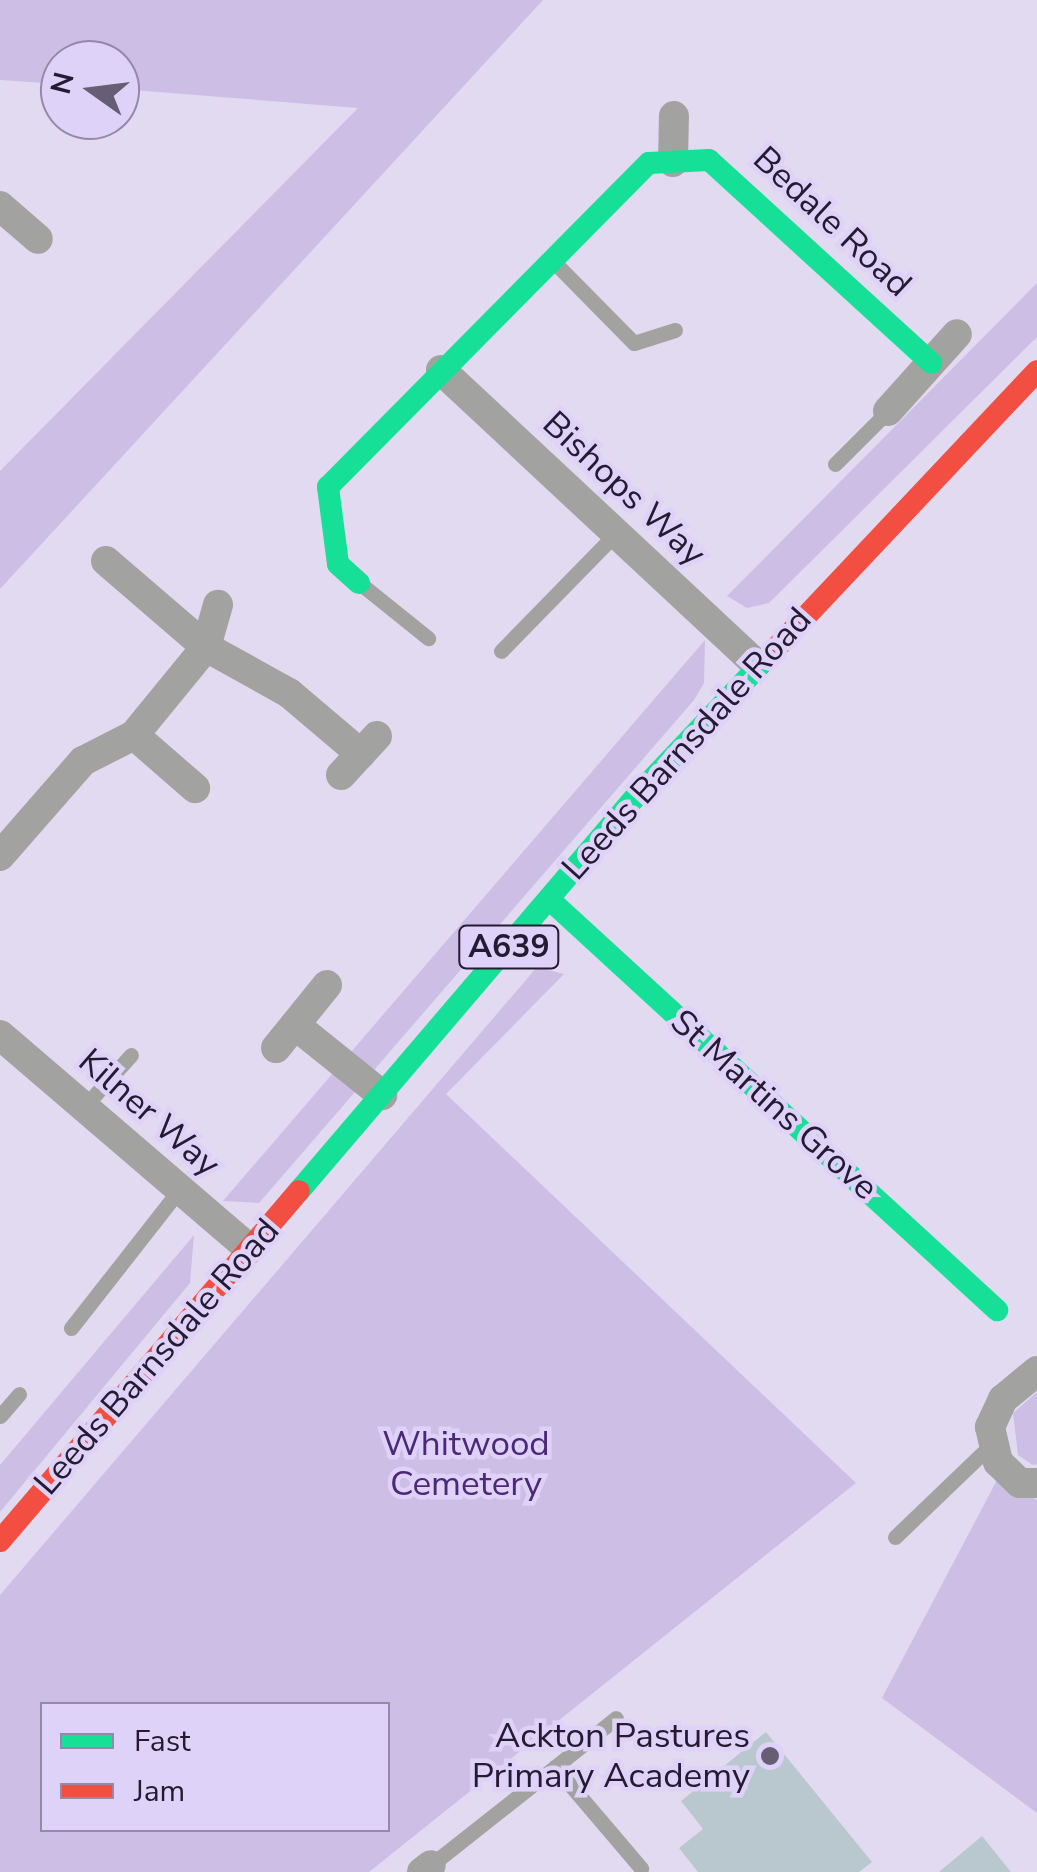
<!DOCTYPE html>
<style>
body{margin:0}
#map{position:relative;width:1037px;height:1872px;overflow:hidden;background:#e2daf0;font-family:"Nunito Sans",sans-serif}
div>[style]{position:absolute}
.green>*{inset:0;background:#cdbee6}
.building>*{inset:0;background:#b9c8ce}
.lane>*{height:15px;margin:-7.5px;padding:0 7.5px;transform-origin:7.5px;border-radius:7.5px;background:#a2a3a0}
.street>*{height:30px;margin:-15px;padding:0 15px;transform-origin:15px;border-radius:15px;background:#a2a3a0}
.fast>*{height:22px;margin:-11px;padding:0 11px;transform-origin:11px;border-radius:11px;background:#16e098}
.jam>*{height:22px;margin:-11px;padding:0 11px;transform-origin:11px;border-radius:11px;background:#f24e42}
.dots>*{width:28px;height:28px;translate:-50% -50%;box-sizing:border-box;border:5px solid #dfd2f8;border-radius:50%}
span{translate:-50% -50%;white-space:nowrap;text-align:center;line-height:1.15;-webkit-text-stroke:9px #dfd2f8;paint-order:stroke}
.shield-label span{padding:2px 8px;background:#dfd2f8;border:2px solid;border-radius:8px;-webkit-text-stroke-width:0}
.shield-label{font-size:32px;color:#241b32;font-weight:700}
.street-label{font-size:35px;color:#241b32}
.park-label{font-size:35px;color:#4c2976}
.poi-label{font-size:35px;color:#241b32}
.right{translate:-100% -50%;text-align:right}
.legend{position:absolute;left:40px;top:1702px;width:350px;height:130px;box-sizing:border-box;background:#dfd2f8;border:2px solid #9489a9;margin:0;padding:12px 18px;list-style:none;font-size:30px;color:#241b32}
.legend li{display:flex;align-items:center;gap:20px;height:50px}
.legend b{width:50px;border:2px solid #9489a9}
.north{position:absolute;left:40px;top:40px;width:100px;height:100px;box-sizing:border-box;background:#dfd2f8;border:2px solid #9489a9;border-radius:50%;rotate:284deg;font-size:28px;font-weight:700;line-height:40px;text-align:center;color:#241b32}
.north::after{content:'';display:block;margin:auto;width:35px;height:45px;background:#665e74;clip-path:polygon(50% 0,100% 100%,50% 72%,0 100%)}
</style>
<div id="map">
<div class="green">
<div style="clip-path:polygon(0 0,543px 0,0 589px,0 471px,358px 108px,120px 89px,120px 60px,60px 60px,60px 84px,0 80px)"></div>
<div style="clip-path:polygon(1037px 283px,1037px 337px,769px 603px,747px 608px,727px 596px)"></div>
<div style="clip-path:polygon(705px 640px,704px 683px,694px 700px,259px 1203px,223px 1201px)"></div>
<div style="clip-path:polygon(evenodd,537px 967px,564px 974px,446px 1094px,856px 1483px,369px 1872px,0 1872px,0 1595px,537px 967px,42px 1704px,388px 1704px,388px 1830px,42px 1830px,42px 1704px)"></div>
<div style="clip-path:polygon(194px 1235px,190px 1283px,0 1512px,0 1465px)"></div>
<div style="clip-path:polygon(1037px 1392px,1037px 1464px,1033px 1465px,1018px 1455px,1013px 1413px)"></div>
<div style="clip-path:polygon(997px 1480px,1037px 1500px,1037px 1813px,882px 1698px)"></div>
</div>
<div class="building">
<div style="clip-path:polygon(766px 1732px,872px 1862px,859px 1872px,698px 1872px,679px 1848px,703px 1829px,681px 1801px)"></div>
<div style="clip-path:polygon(982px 1836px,1011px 1872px,939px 1872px)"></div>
</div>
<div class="lane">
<div style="left:553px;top:261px;width:115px;rotate:45.4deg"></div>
<div style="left:634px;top:343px;width:43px;rotate:-17.6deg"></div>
<div style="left:835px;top:464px;width:75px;rotate:-45deg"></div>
<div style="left:362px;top:585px;width:85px;rotate:38.8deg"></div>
<div style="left:501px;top:651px;width:165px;rotate:-45.7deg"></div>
<div style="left:84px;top:1107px;width:70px;rotate:-47.9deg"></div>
<div style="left:71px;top:1328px;width:177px;rotate:-51.9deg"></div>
<div style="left:0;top:1416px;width:29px;rotate:-49deg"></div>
<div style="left:895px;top:1537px;width:132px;rotate:-43.8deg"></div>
<div style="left:555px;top:1767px;width:78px;rotate:-38.8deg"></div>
<div style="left:431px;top:1865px;width:158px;rotate:-38.3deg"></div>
<div style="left:555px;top:1767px;width:133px;rotate:49.6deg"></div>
</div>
<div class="street">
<div style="left:673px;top:162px;width:46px;rotate:-88.8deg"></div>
<div style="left:0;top:206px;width:50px;rotate:41deg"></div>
<div style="left:441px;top:370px;width:429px;rotate:43deg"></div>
<div style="left:888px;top:411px;width:103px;rotate:-48.1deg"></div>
<div style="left:106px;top:561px;width:132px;rotate:40.7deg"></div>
<div style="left:206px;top:647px;width:95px;rotate:29deg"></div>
<div style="left:289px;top:693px;width:94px;rotate:40.3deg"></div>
<div style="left:134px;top:735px;width:81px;rotate:41deg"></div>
<div style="left:341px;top:775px;width:53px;rotate:-47.3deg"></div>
<div style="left:0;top:856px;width:126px;rotate:-48.9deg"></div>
<div style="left:83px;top:761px;width:57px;rotate:-27deg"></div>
<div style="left:134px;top:735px;width:114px;rotate:-50.7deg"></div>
<div style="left:206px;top:647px;width:44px;rotate:-74.1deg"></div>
<div style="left:295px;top:1025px;width:112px;rotate:38.8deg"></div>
<div style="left:0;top:1035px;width:329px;rotate:40.6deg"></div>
<div style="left:276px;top:1048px;width:81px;rotate:-51deg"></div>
<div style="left:1037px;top:1371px;width:44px;rotate:140.5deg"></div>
<div style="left:1003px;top:1399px;width:31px;rotate:115deg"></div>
<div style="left:990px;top:1427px;width:36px;rotate:77deg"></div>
<div style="left:998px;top:1462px;width:30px;rotate:44deg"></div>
<div style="left:1020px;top:1483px;width:17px"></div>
<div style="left:422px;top:1872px;width:11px;rotate:-38deg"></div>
</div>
<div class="fast">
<div style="left:359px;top:583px;width:28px;rotate:-138deg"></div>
<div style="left:338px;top:564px;width:78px;rotate:-97.4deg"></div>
<div style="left:328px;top:487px;width:456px;rotate:-45.3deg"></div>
<div style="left:649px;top:163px;width:60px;rotate:-2.9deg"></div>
<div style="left:709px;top:160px;width:301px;rotate:42.4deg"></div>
<div style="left:550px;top:900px;width:607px;rotate:42.53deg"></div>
<div style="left:299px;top:1191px;width:522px;rotate:-49.51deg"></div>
<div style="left:638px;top:794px;width:202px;rotate:-46.6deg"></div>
</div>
<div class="jam">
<div style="left:777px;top:647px;width:379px;rotate:-46.7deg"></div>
<div style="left:0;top:1541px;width:460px;rotate:-49.5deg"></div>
</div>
<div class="dots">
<div style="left:770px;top:1756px;background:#665e74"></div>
</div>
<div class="shield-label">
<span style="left:509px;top:947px">A639</span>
</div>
<div class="street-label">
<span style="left:832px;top:222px;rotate:43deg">Bedale Road</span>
<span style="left:624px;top:489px;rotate:43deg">Bishops Way</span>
<span style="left:687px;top:744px;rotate:-48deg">Leeds Barnsdale Road</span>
<span style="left:774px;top:1105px;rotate:42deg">St Martins Grove</span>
<span style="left:149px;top:1113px;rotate:41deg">Kilner Way</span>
<span style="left:157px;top:1357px;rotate:-49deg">Leeds Barnsdale Road</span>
</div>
<div class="park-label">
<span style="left:466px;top:1464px">Whitwood<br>Cemetery</span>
</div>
<div class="poi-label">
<span class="right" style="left:750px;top:1756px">Ackton Pastures<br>Primary Academy</span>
</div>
<ul class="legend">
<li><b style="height:12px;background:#16e098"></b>Fast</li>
<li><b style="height:12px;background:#f24e42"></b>Jam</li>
</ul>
<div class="north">N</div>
</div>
